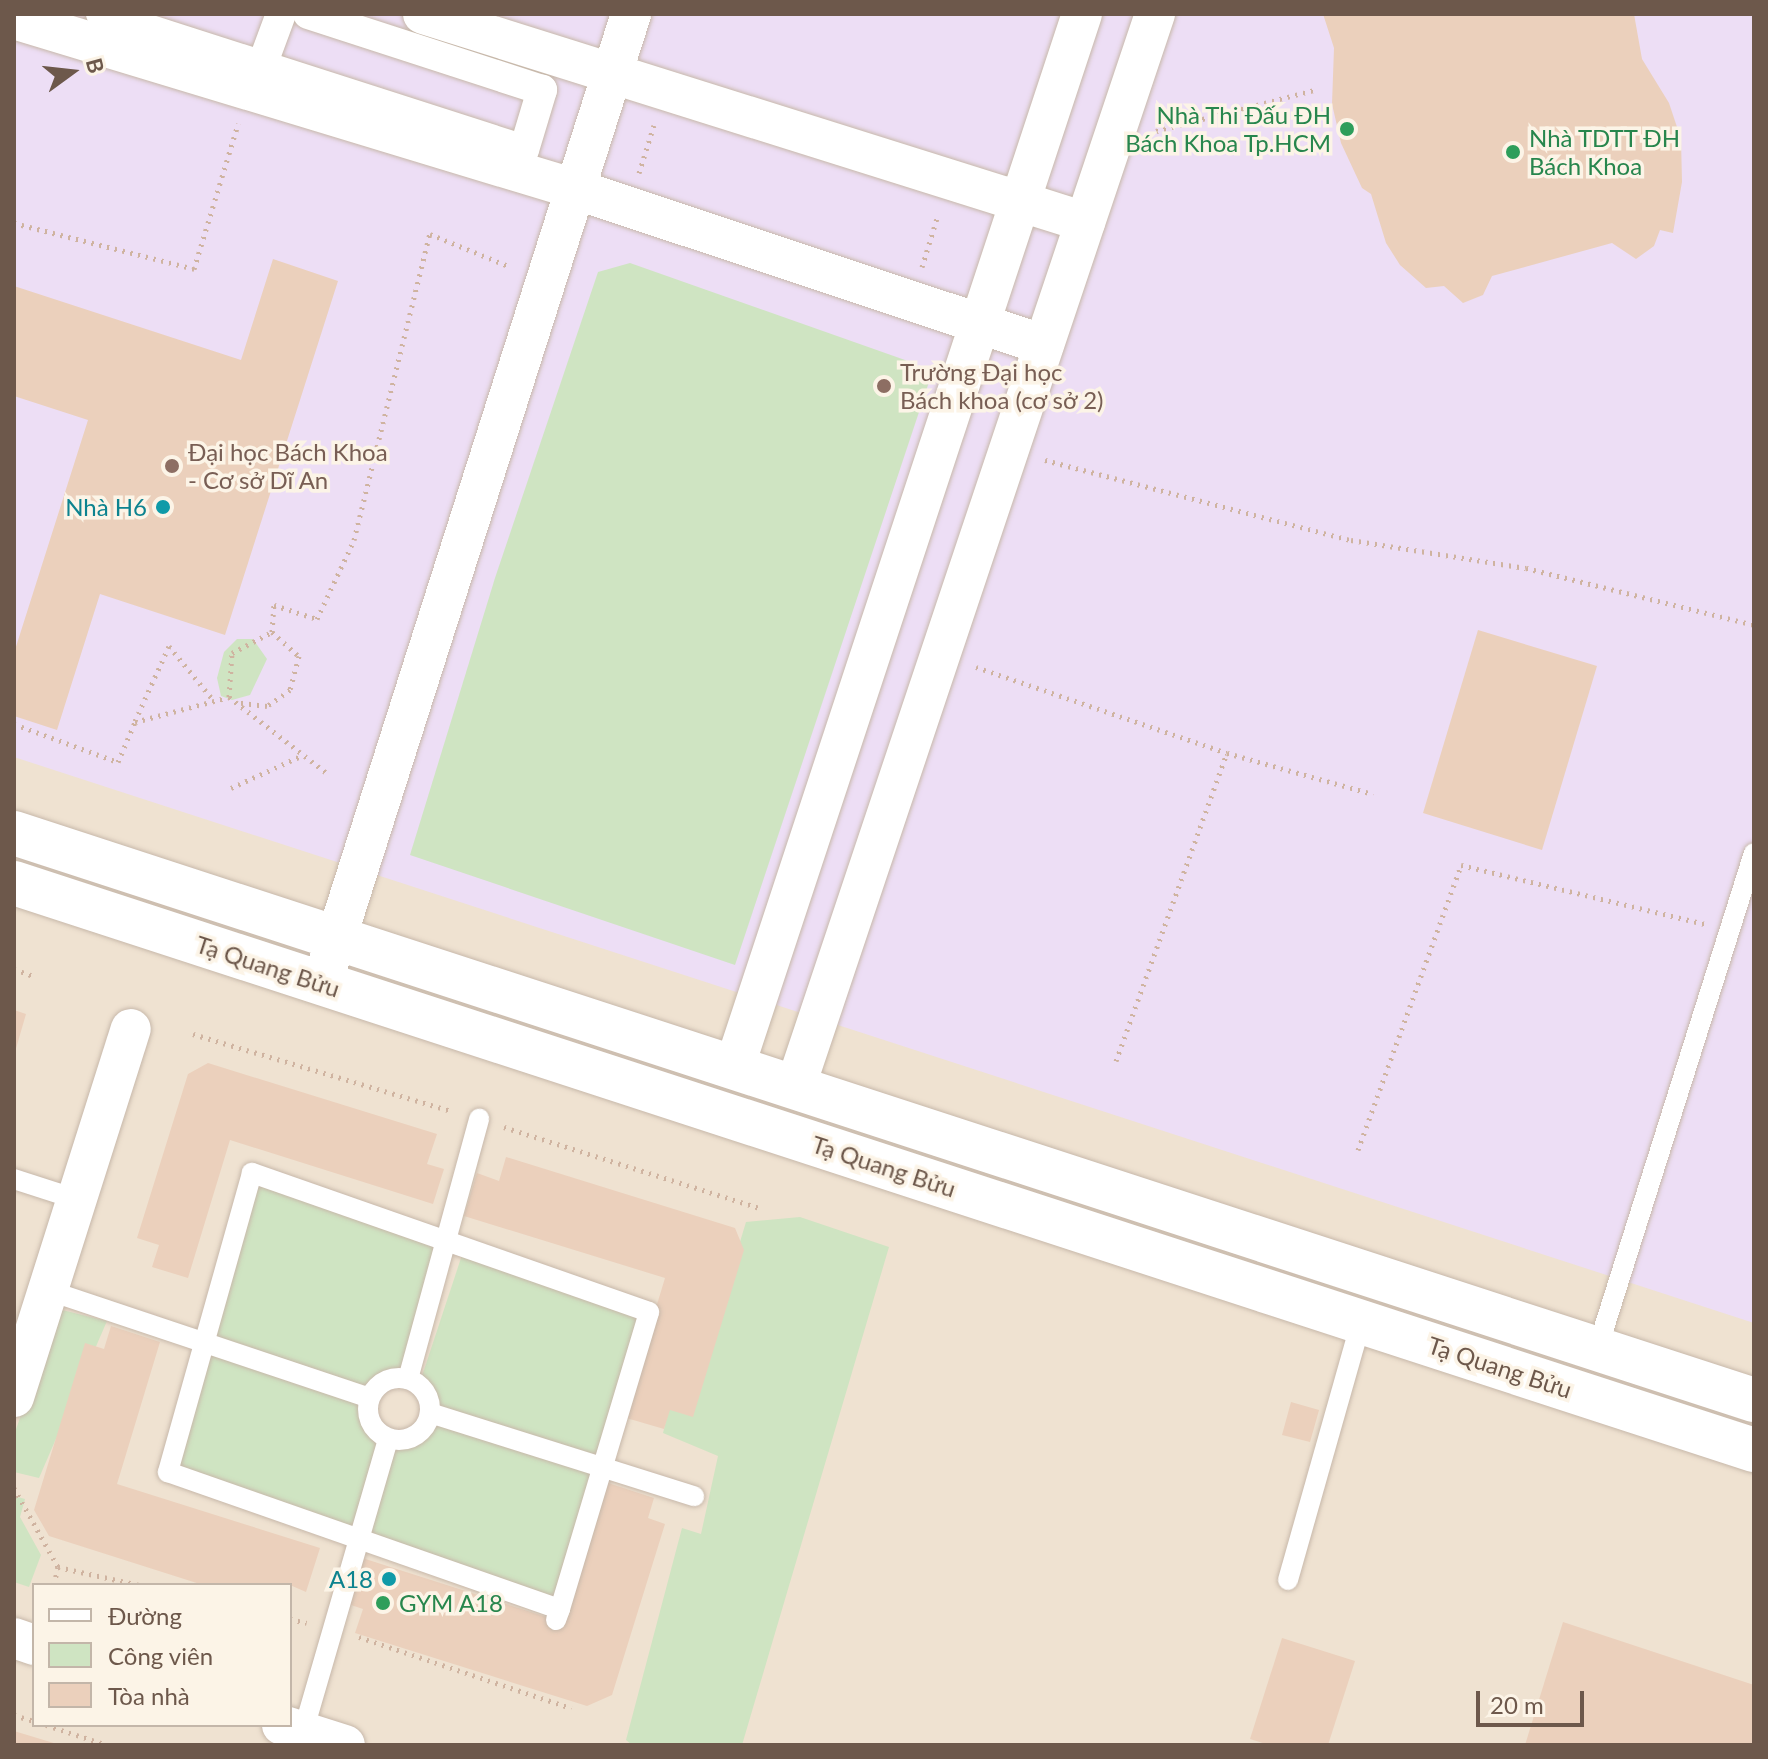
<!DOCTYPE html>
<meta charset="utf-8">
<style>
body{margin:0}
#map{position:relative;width:1768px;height:1759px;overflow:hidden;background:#f9f0e1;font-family:Lato,sans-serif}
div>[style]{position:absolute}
.residential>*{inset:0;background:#efe2d1}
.education>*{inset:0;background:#eddef5}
.green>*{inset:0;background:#cfe4c2}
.building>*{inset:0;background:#ebd0bc}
.path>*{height:5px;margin-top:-2.5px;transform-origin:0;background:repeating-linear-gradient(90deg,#cfb3a0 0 2px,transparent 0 8px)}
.roads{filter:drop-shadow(0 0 2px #c7b8aa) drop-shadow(0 0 2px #c7b8aa)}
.service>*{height:20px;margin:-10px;padding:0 10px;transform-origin:10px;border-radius:10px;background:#fff}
.service>.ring{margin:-10px;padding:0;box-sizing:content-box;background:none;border:20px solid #fff;border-radius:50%}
.pedestrian>*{height:30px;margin:-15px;padding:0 15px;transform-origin:15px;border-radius:15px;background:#fff}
.minor>*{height:40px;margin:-20px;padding:0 20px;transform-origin:20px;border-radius:20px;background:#fff}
.tertiary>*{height:44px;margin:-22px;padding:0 22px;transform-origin:22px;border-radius:22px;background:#fff}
.dots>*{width:22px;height:22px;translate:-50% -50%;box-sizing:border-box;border:4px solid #fcf4e7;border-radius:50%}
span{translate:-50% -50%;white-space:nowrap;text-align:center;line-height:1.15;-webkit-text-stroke:7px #fcf4e7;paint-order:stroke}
.leisure-label{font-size:24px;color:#27864d}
.right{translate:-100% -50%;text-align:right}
.left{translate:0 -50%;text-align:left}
.education-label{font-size:24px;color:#785e54}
.culture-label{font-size:24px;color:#0d838f}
.street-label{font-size:24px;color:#6d584b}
.frame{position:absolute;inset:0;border:16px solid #6d584b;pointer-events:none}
.legend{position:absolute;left:32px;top:1583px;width:260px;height:144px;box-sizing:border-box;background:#fcf4e7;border:2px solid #c3b6a9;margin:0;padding:10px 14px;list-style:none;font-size:24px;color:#6d584b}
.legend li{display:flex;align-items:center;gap:16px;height:40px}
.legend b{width:40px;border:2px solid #c3b6a9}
.north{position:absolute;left:32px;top:32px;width:80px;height:80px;-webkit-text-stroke:6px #fcf4e7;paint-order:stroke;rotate:75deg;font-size:22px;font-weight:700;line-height:32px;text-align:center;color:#6d584b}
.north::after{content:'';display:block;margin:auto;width:28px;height:36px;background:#6d584b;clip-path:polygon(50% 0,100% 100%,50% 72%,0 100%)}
.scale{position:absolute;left:1476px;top:1691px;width:108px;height:36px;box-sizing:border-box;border:4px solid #6d584b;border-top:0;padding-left:10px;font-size:24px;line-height:28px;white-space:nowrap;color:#6d584b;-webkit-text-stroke:6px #fcf4e7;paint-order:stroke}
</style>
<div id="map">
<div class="residential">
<div style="clip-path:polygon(evenodd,14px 14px,1754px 14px,1754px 1745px,14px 1745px,14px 14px,34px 1585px,290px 1585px,290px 1725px,34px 1725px,34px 1585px)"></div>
</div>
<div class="education">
<div style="clip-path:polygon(14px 14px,1754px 14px,1754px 1323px,14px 757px)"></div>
</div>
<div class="green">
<div style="clip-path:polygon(630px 263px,905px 360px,931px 376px,735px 965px,410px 855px,495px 578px,598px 272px)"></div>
<div style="clip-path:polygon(237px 639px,253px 639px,267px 659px,250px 695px,232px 700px,221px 696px,217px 678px,224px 652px)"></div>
<div style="clip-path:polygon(256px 1179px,450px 1249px,410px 1373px,382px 1377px,370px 1389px,210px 1337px)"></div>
<div style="clip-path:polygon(800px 1217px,889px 1247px,742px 1745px,632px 1745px,626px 1740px,682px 1528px,701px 1534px,718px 1456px,663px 1433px,677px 1376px,698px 1381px,746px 1222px)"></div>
<div style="clip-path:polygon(462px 1255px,643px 1317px,600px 1460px,434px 1409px,421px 1379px)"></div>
<div style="clip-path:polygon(58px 1309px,107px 1321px,39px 1478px,14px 1472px,14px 1435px)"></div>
<div style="clip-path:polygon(209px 1344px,366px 1399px,366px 1419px,379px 1438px,358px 1535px,173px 1470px)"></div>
<div style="clip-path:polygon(433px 1419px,599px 1468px,557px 1604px,365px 1537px,391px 1443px,421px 1438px)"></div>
<div style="clip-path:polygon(14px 1496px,25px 1499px,20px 1517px,41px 1555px,29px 1587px,14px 1582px)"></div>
</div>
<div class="building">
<div style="clip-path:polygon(1323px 14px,1634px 14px,1642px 59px,1669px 103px,1681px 139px,1682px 182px,1673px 233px,1660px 230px,1654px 246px,1636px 259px,1612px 243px,1492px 276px,1483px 295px,1463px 303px,1444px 286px,1426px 288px,1400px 265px,1386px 243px,1371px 194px,1362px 188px,1341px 143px,1332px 104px,1334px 48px)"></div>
<div style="clip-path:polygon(273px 259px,338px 281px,225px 635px,100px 594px,57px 730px,14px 716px,14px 653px,88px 420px,14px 396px,14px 286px,241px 360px)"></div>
<div style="clip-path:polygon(1478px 630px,1597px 666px,1542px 850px,1423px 813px)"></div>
<div style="clip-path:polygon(14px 1010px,26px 1014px,15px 1052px,14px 1051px)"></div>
<div style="clip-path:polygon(208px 1063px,437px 1134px,427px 1164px,444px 1169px,433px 1204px,230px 1140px,188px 1278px,152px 1267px,159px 1245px,137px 1238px,188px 1074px)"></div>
<div style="clip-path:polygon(506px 1157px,735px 1228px,744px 1250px,693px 1417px,670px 1410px,664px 1429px,623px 1417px,665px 1278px,464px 1216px,477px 1173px,499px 1181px)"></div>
<div style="clip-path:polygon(111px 1326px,160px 1342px,117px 1484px,320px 1548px,306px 1592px,290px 1585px,203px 1585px,49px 1536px,34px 1510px,85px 1343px,104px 1349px)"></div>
<div style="clip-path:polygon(1291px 1402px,1319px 1410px,1310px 1442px,1282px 1435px)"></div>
<div style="clip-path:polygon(602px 1481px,654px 1498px,648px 1518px,665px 1524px,612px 1695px,587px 1706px,355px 1633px,363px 1609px,342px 1602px,356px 1556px,559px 1621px)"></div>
<div style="clip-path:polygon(1563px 1622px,1754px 1685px,1754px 1745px,1525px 1745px)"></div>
<div style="clip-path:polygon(1282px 1638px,1355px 1661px,1328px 1745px,1269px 1745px,1250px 1739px)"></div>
<div style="clip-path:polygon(14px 1731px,57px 1744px,57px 1745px,14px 1745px)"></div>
</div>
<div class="path">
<div style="left:1156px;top:131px;width:167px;rotate:-14.5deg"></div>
<div style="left:639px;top:173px;width:50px;rotate:-72.6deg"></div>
<div style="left:14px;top:223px;width:186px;rotate:14.3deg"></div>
<div style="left:194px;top:269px;width:152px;rotate:-73.1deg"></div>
<div style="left:922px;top:267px;width:54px;rotate:-72.9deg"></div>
<div style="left:1045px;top:460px;width:316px;rotate:14.7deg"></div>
<div style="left:1351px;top:540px;width:177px;rotate:9.1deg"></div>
<div style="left:1526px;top:568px;width:235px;rotate:14deg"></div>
<div style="left:272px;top:632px;width:27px;rotate:-86deg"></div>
<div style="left:274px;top:605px;width:45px;rotate:18deg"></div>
<div style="left:317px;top:619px;width:87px;rotate:-64.9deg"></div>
<div style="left:354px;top:540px;width:315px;rotate:-76.1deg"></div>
<div style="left:430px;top:234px;width:87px;rotate:22.2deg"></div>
<div style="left:976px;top:667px;width:265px;rotate:18.9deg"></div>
<div style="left:1227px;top:753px;width:152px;rotate:15.7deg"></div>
<div style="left:229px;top:697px;width:44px;rotate:-86.1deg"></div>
<div style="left:232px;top:653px;width:45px;rotate:-27.7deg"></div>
<div style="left:272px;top:632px;width:36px;rotate:42deg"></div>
<div style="left:299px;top:656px;width:35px;rotate:105deg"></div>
<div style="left:290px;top:690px;width:28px;rotate:145deg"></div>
<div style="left:267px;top:706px;width:32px;rotate:-173deg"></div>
<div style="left:135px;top:721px;width:82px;rotate:-65.6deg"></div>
<div style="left:169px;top:646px;width:71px;rotate:50.7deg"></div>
<div style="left:14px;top:724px;width:111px;rotate:20.1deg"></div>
<div style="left:118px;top:762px;width:43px;rotate:-67deg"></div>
<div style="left:135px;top:722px;width:97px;rotate:-14.9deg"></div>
<div style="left:229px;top:697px;width:125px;rotate:37.9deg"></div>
<div style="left:231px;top:788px;width:79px;rotate:-24.6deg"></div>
<div style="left:14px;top:969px;width:20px;rotate:20deg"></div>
<div style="left:193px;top:1034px;width:270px;rotate:16.6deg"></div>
<div style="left:1116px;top:1061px;width:327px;rotate:-70.2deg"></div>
<div style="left:504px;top:1127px;width:271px;rotate:17.6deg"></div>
<div style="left:1358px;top:1150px;width:303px;rotate:-70.1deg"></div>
<div style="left:1461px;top:865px;width:251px;rotate:13.6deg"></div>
<div style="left:14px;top:1488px;width:90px;rotate:60.9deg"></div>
<div style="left:58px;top:1567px;width:18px;rotate:103deg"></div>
<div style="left:58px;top:1567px;width:83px;rotate:12.5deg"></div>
<div style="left:290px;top:1619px;width:17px;rotate:13deg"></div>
<div style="left:359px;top:1637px;width:224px;rotate:18.5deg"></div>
<div style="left:14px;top:1715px;width:21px;rotate:17deg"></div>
<div style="left:46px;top:1725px;width:64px;rotate:18.2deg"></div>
</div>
<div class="roads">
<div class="service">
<div style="left:14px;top:1179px;width:68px;rotate:17.9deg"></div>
<div style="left:50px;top:1291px;width:336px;rotate:18.5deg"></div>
<div style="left:1597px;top:1350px;width:521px;rotate:-72.47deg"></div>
<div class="ring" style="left:368px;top:1378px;width:42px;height:42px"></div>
<div style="left:408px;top:1379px;width:270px;rotate:-74.7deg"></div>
<div style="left:430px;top:1413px;width:277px;rotate:17.5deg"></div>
<div style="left:1288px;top:1580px;width:268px;rotate:-74.2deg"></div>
<div style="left:556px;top:1620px;width:12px;rotate:-70deg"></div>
<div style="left:560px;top:1609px;width:310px;rotate:-73.3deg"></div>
<div style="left:649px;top:1312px;width:421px;rotate:-160.7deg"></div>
<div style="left:252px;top:1173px;width:311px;rotate:105.7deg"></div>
<div style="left:168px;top:1472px;width:415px;rotate:19.3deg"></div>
<div style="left:303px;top:1732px;width:305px;rotate:-73.8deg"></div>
</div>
<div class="pedestrian">
<div style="left:101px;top:14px;width:444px;rotate:17.8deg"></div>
<div style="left:524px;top:150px;width:63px;rotate:-73.3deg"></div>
<div style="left:542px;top:90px;width:246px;rotate:-162deg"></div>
<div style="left:261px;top:68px;width:58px;rotate:-69.7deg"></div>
</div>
<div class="minor">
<div style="left:423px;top:14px;width:694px;rotate:17.44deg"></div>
<div style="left:14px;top:19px;width:586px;rotate:16.86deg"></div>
<div style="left:575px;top:189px;width:494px;rotate:18.4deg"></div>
<div style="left:322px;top:983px;width:1017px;rotate:-72.31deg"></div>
<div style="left:734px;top:1068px;width:1110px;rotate:-71.73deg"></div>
<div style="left:795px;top:1088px;width:1133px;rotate:-71.47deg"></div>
<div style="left:14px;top:1397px;width:386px;rotate:-72.4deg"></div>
<div style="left:14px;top:1638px;width:21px;rotate:19deg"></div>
<div style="left:282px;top:1725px;width:66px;rotate:17.6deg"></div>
</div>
<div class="tertiary">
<div style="left:14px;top:833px;width:1830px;rotate:18.05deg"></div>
<div style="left:14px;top:883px;width:1830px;rotate:18.05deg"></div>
</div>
</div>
<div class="dots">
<div style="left:1347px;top:129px;background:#2e9e5b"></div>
<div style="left:1513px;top:152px;background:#2e9e5b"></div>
<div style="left:884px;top:386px;background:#8d6e63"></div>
<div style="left:172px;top:466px;background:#8d6e63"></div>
<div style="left:163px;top:507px;background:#0f9aa8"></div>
<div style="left:389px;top:1579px;background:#0f9aa8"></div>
<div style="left:383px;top:1603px;background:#2e9e5b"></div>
</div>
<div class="leisure-label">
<span class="right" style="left:1331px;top:129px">Nhà Thi Đấu ĐH<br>Bách Khoa Tp.HCM</span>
<span class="left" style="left:1529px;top:152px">Nhà TDTT ĐH<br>Bách Khoa</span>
<span class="left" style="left:399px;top:1603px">GYM A18</span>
</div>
<div class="education-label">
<span class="left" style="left:900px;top:386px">Trường Đại học<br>Bách khoa (cơ sở 2)</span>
<span class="left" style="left:188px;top:466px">Đại học Bách Khoa<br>- Cơ sở Dĩ An</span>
</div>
<div class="culture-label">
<span class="right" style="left:147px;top:507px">Nhà H6</span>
<span class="right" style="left:373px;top:1579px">A18</span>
</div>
<div class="street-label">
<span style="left:268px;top:966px;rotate:18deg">Tạ Quang Bửu</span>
<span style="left:884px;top:1166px;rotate:18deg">Tạ Quang Bửu</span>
<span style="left:1500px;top:1367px;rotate:18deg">Tạ Quang Bửu</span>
</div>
<div class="frame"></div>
<ul class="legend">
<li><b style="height:10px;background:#fff"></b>Đường</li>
<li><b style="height:22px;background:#cfe4c2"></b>Công viên</li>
<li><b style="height:22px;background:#ebd0bc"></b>Tòa nhà</li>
</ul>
<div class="north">B</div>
<div class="scale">20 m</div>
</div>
